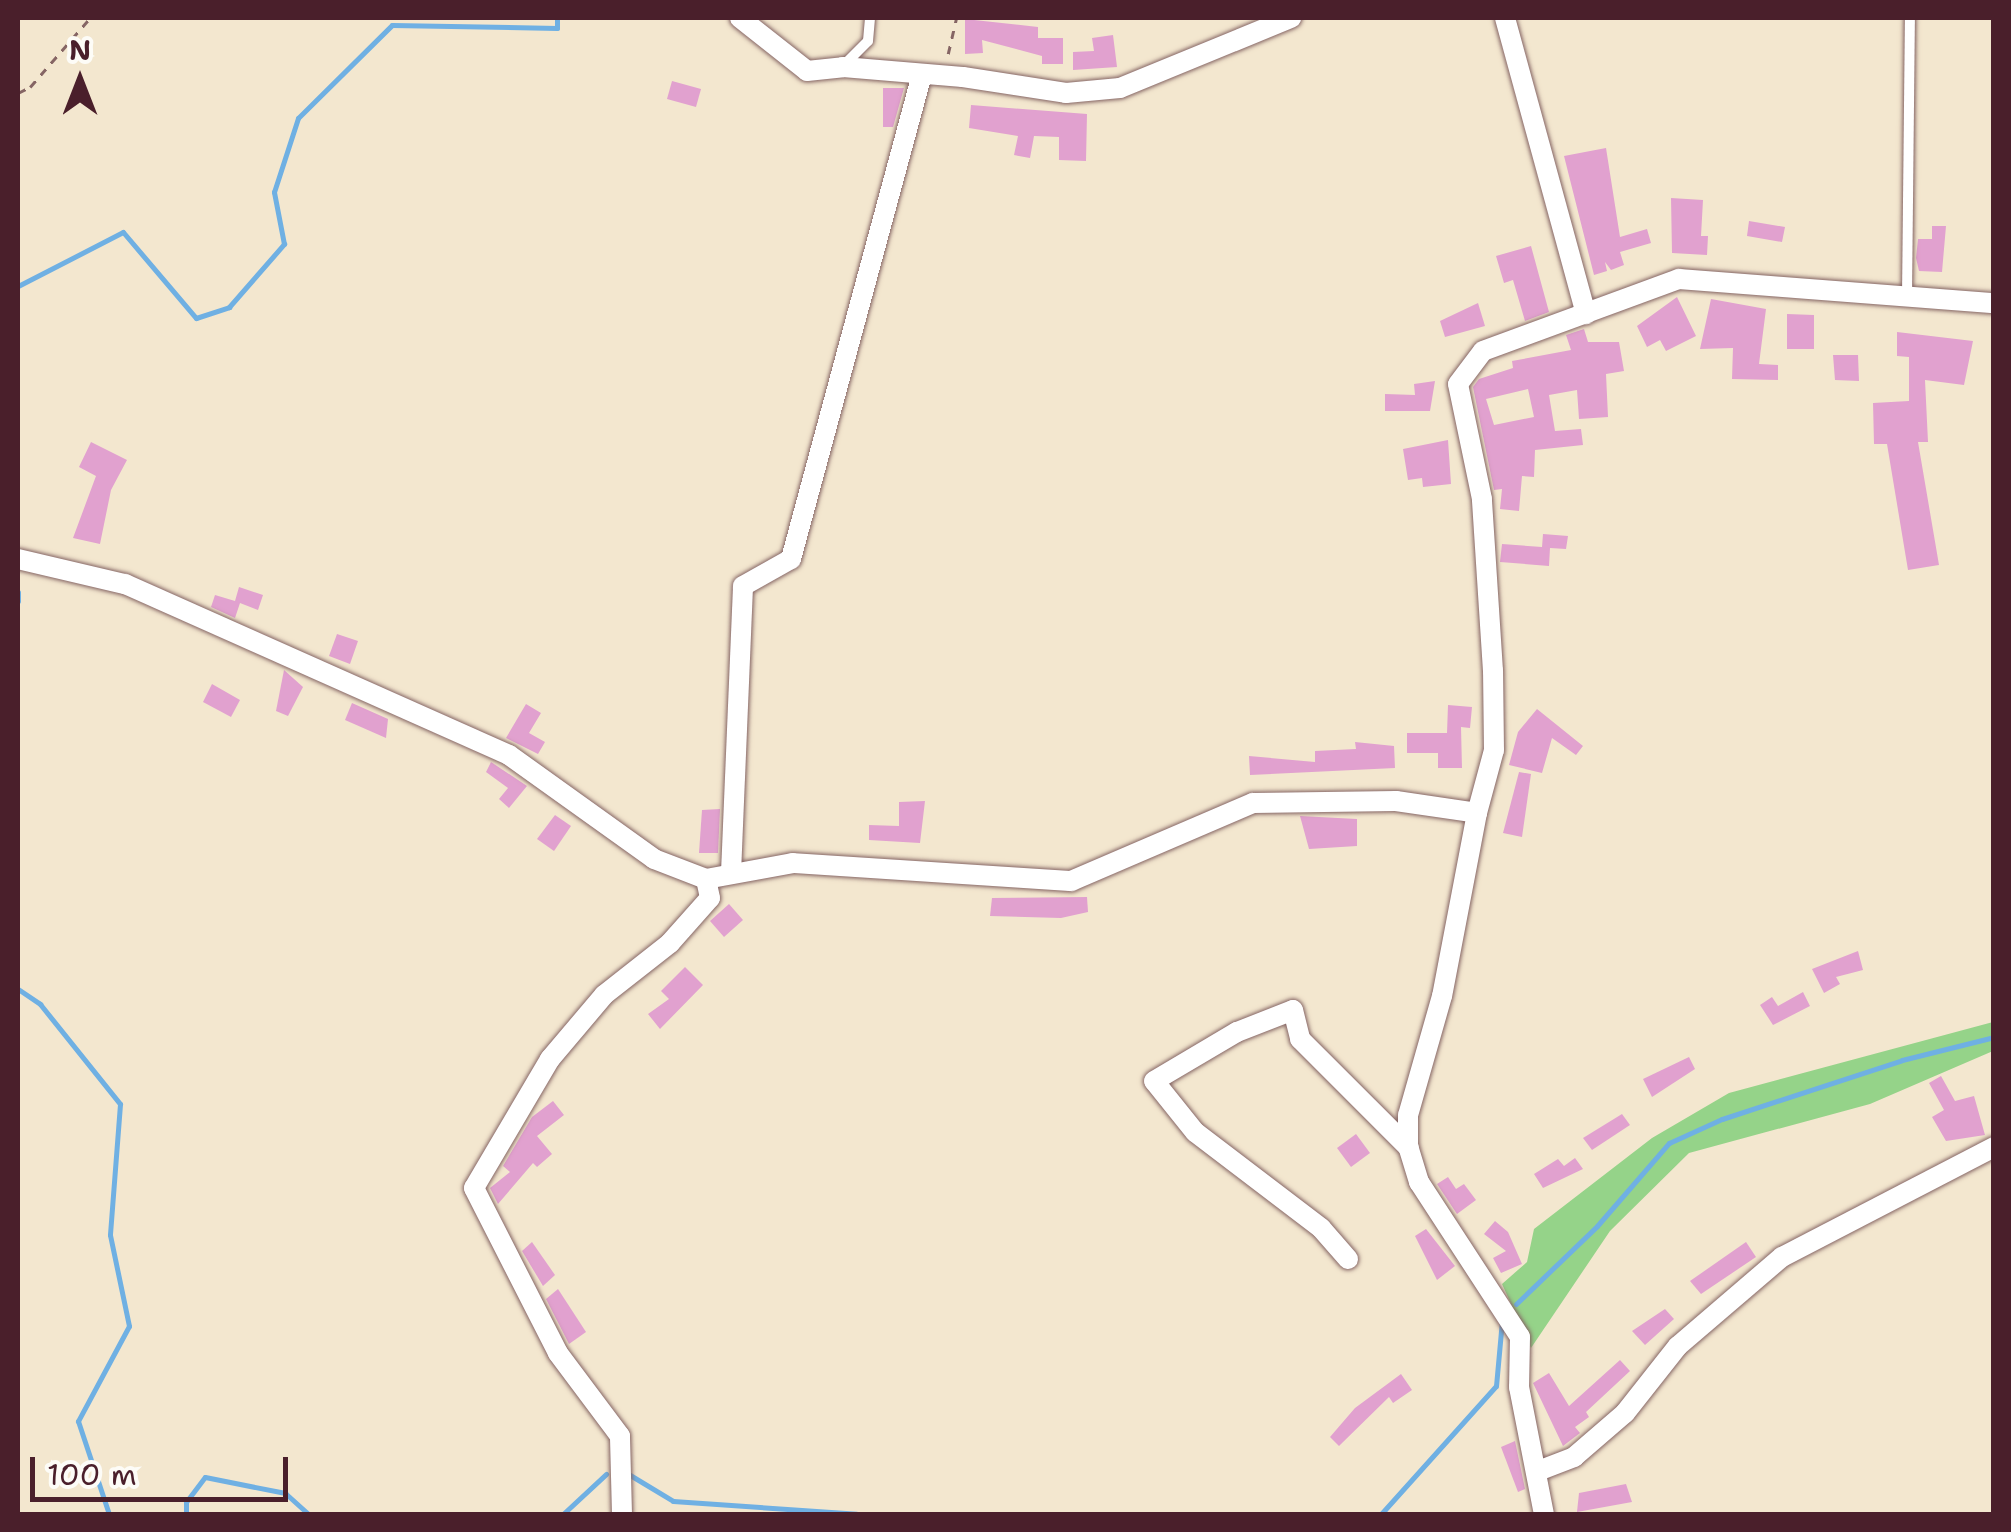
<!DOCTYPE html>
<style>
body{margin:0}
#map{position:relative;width:2011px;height:1532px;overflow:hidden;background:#f3e7cf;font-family:"Shantell Sans",sans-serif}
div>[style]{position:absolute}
.green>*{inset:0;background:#95d389}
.stream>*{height:5px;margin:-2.5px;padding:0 2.5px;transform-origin:2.5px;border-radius:2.5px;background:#6fb0e3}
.building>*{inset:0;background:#e1a1cf}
.path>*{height:2.5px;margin-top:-1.25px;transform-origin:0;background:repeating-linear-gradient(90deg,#856564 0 8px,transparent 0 16px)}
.roads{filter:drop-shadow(0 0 2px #856564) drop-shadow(0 0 2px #856564)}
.service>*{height:10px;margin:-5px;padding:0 5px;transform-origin:5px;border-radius:5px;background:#fff}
.minor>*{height:20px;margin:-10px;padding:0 10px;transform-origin:10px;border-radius:10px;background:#fff}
span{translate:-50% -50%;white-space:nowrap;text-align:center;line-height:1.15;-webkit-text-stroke:8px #fdfcf7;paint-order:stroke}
.frame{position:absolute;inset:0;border:20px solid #4a1f2b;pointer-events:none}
.north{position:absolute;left:30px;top:30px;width:100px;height:100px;-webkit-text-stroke:8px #fdfcf7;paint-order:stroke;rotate:0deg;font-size:28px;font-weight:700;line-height:40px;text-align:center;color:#4a1f2b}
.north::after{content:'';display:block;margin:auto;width:35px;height:45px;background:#4a1f2b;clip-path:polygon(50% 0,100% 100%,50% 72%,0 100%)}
.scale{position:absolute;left:30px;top:1457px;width:258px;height:45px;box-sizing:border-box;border:5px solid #4a1f2b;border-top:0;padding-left:12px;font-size:30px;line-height:35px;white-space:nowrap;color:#4a1f2b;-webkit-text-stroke:8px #fdfcf7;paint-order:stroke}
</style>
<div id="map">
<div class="green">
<div style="clip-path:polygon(1993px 1022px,1993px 1051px,1870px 1104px,1689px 1153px,1610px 1231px,1531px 1348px,1502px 1284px,1527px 1262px,1534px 1229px,1652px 1138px,1729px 1093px)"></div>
</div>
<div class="stream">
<div style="left:18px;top:286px;width:118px;rotate:-27.2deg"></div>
<div style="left:123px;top:232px;width:113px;rotate:49.7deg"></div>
<div style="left:196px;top:318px;width:35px;rotate:-18deg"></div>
<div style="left:229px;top:307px;width:84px;rotate:-48.9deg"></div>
<div style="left:284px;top:244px;width:53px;rotate:-100.9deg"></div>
<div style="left:274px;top:192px;width:78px;rotate:-72deg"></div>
<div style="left:298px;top:118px;width:132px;rotate:-44.7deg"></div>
<div style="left:392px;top:25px;width:165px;rotate:1deg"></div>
<div style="left:557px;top:28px;width:10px;rotate:-90deg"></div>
<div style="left:18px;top:592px;width:9px;rotate:90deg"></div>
<div style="left:18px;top:989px;width:27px;rotate:34deg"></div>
<div style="left:40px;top:1004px;width:128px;rotate:51.3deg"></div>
<div style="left:120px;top:1104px;width:131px;rotate:94.4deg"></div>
<div style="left:110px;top:1235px;width:93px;rotate:78.2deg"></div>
<div style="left:129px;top:1326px;width:108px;rotate:118.2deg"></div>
<div style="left:78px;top:1421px;width:98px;rotate:71.6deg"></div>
<div style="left:1516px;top:1304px;width:112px;rotate:-43.9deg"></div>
<div style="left:1597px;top:1226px;width:110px;rotate:-49.1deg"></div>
<div style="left:1669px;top:1143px;width:58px;rotate:-24.4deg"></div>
<div style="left:1722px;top:1119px;width:189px;rotate:-18.1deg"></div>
<div style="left:1902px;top:1060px;width:95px;rotate:-14deg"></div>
<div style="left:625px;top:1472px;width:56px;rotate:31.1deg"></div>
<div style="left:673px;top:1501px;width:184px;rotate:4deg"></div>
<div style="left:186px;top:1514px;width:12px;rotate:-90deg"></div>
<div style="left:186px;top:1502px;width:31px;rotate:-53deg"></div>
<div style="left:205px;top:1477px;width:82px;rotate:11.3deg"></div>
<div style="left:285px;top:1493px;width:31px;rotate:42deg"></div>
<div style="left:563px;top:1514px;width:59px;rotate:-42.9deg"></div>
<div style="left:1381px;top:1514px;width:172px;rotate:-48.1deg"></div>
<div style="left:1496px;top:1386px;width:66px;rotate:-84.8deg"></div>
</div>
<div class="building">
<div style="clip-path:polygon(965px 19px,1038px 27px,1038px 38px,1063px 38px,1063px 64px,1042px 64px,1042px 56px,982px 40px,983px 53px,965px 54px)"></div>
<div style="clip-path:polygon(1113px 35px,1117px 67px,1073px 70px,1073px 52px,1094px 51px,1092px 38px)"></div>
<div style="clip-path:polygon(672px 81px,701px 89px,696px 107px,667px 99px)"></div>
<div style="clip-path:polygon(883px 88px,904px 88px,893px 127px,883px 127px)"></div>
<div style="clip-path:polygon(971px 105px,1087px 114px,1086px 161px,1059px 160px,1059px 137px,1034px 136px,1030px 158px,1014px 155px,1018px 136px,969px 128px)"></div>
<div style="clip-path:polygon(1606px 148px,1620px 237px,1647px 229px,1651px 243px,1620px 252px,1624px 265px,1611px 270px,1605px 262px,1607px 271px,1594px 275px,1564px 156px)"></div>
<div style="clip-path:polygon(1671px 198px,1703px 200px,1701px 236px,1708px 236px,1707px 255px,1672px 253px)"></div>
<div style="clip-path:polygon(1749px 221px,1785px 227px,1782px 242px,1747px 236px)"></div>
<div style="clip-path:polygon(1932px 226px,1946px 226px,1942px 272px,1919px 271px,1916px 258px,1918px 239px,1932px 239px)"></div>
<div style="clip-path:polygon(1531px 246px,1549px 312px,1525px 321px,1513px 280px,1504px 283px,1496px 256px)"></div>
<div style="clip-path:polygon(1677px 297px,1696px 336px,1666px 351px,1660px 340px,1647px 347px,1637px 326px)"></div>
<div style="clip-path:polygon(1711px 299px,1766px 309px,1759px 364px,1778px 365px,1778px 380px,1732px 379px,1733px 348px,1700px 349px)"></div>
<div style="clip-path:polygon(1478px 303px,1485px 326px,1445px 337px,1440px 321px)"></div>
<div style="clip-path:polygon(1787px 314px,1814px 315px,1814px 349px,1787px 349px)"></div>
<div style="clip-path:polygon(evenodd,1584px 329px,1588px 342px,1619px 342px,1624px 371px,1606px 374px,1608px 417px,1579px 419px,1577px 390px,1549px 395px,1555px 431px,1581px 429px,1583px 445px,1535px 450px,1534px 477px,1522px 476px,1519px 511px,1500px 509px,1502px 489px,1494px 490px,1473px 387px,1479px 379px,1513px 368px,1512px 361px,1571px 350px,1566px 335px,1584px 329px,1528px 389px,1534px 417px,1494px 425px,1486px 399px,1528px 389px)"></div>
<div style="clip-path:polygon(1897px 332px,1973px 341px,1964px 385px,1925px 380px,1928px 442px,1918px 442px,1939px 565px,1908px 570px,1887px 444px,1874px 444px,1873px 403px,1909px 401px,1909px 357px,1897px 356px)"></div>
<div style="clip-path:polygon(1833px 355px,1858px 355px,1859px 381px,1835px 380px)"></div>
<div style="clip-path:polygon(1435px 381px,1430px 411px,1385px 411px,1385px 394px,1415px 395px,1414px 384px)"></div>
<div style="clip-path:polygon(1448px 440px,1451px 484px,1423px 487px,1422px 478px,1408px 480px,1403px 449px)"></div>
<div style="clip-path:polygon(91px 442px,127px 460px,111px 490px,100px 544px,73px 538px,96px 476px,79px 467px)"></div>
<div style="clip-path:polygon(1543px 534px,1568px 536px,1566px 549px,1550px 548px,1549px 566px,1500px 562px,1502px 544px,1542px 547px)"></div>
<div style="clip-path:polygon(239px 587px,263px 595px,258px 610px,240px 603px,235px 618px,211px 607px,215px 595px,235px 601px)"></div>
<div style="clip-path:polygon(337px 634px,358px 641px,350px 664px,329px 656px)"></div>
<div style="clip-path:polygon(284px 670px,303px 687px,288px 716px,276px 711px)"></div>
<div style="clip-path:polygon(212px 684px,240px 700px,231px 717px,203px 702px)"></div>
<div style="clip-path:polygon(352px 703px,388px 719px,386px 738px,345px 720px)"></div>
<div style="clip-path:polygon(526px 704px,541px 713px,529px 733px,545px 742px,538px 754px,506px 738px)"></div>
<div style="clip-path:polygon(1448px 705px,1472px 707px,1470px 728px,1461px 727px,1462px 768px,1438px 768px,1438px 753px,1407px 753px,1407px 733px,1447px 733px)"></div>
<div style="clip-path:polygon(1537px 709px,1583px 746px,1576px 755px,1552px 738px,1542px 773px,1509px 765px,1518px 732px)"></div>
<div style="clip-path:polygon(1355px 742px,1394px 746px,1395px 768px,1250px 775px,1249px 756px,1315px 762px,1315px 751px,1356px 749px)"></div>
<div style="clip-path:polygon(491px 762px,527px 786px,509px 808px,499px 799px,508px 788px,486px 772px)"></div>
<div style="clip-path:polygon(1519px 772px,1531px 774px,1522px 837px,1503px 833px)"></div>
<div style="clip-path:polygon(925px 801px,920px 843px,869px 840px,869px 825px,899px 826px,899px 802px)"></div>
<div style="clip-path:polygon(720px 809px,718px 853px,699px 853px,702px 810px)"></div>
<div style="clip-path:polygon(555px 815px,571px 826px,554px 851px,537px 839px)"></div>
<div style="clip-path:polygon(1300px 816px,1357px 819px,1357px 846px,1309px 849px)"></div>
<div style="clip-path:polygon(1087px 897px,1088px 912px,1061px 918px,990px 916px,992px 898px)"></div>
<div style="clip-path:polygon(729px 904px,743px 920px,724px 937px,710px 921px)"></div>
<div style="clip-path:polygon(1858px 951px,1863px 970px,1836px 977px,1840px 984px,1824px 993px,1812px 969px)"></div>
<div style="clip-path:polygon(685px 967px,703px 985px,660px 1029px,648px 1014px,669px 999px,661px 991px)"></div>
<div style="clip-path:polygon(1803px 992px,1810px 1006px,1773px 1025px,1760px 1005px,1772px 997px,1778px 1006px)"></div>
<div style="clip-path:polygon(1689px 1057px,1695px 1069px,1652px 1097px,1643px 1079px)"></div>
<div style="clip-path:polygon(1941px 1076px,1955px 1101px,1974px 1096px,1985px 1135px,1946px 1141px,1932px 1117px,1944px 1110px,1929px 1083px)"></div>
<div style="clip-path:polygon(553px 1101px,564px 1115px,537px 1136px,552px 1154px,537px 1167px,533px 1163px,498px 1204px,490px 1188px,510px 1172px,503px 1166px,532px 1117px)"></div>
<div style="clip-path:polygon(1622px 1114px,1630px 1125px,1592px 1150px,1583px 1138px)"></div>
<div style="clip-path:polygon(1356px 1134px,1370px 1153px,1351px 1167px,1337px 1148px)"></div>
<div style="clip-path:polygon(1575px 1158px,1583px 1169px,1543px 1188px,1534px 1174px,1558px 1159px,1564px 1166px)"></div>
<div style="clip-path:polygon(1448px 1177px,1456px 1189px,1464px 1184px,1476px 1200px,1457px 1214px,1437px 1184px)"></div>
<div style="clip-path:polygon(1495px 1221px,1508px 1232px,1522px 1264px,1501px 1273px,1493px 1258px,1506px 1251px,1484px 1234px)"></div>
<div style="clip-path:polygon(1426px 1229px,1455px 1266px,1437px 1280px,1415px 1236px)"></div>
<div style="clip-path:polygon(532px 1242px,555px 1275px,543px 1286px,522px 1251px)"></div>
<div style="clip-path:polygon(1746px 1242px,1756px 1257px,1701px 1294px,1690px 1281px)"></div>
<div style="clip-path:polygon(558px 1289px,586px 1332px,569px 1344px,546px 1299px)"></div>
<div style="clip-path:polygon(1665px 1309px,1674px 1319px,1645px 1345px,1632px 1331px)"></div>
<div style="clip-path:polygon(1620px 1360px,1630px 1371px,1586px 1412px,1589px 1417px,1575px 1427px,1580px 1433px,1563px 1446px,1533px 1383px,1549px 1373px,1569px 1406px)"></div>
<div style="clip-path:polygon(1401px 1374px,1412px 1390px,1393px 1403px,1389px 1397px,1339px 1446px,1330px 1437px,1355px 1408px)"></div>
<div style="clip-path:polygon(1515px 1441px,1525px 1489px,1518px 1492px,1501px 1447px)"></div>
<div style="clip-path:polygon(1626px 1484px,1632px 1502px,1577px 1512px,1579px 1493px)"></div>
</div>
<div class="path">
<div style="left:948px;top:54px;width:37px;rotate:-77deg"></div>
<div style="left:18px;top:93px;width:13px;rotate:-27deg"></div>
<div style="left:30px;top:87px;width:91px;rotate:-49deg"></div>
</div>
<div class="roads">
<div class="service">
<div style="left:843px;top:66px;width:35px;rotate:-45deg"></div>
<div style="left:868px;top:41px;width:23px;rotate:-85deg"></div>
<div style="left:1907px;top:296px;width:278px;rotate:-89.4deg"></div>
</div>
<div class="minor">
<div style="left:740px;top:18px;width:85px;rotate:38.3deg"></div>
<div style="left:807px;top:71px;width:36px;rotate:-6deg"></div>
<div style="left:843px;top:67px;width:120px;rotate:4.8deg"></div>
<div style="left:963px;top:77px;width:104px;rotate:8.8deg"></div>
<div style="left:1066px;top:93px;width:54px;rotate:-5.3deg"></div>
<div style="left:1120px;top:88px;width:185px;rotate:-22.3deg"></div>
<div style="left:1505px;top:18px;width:307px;rotate:74.7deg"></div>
<div style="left:18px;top:559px;width:110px;rotate:13.2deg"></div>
<div style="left:125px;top:584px;width:420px;rotate:24deg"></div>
<div style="left:509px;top:755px;width:178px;rotate:35.6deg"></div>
<div style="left:654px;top:859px;width:56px;rotate:21deg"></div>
<div style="left:706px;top:879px;width:88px;rotate:-10.4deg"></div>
<div style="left:793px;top:863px;width:279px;rotate:3.7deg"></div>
<div style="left:1071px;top:881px;width:198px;rotate:-23.2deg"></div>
<div style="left:1253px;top:803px;width:143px;rotate:-0.8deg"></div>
<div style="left:1396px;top:801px;width:82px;rotate:8.4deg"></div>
<div style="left:1477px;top:813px;width:65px;rotate:-74.9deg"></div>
<div style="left:1494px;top:750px;width:79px;rotate:-90.7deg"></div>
<div style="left:1493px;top:671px;width:172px;rotate:-93.7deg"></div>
<div style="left:1482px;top:499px;width:117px;rotate:-101.8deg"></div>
<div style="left:1458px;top:384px;width:41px;rotate:-52.9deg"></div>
<div style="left:1483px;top:351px;width:209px;rotate:-20.2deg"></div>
<div style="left:1679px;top:279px;width:316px;rotate:4.4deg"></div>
<div style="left:1477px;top:813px;width:186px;rotate:100.8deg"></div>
<div style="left:1442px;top:996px;width:124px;rotate:105.9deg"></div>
<div style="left:1408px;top:1115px;width:31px;rotate:90deg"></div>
<div style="left:1408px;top:1146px;width:38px;rotate:73deg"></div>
<div style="left:1419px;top:1182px;width:185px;rotate:56.9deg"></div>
<div style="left:1520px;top:1337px;width:50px;rotate:91.1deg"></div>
<div style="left:1519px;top:1387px;width:129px;rotate:78.9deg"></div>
<div style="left:731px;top:873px;width:287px;rotate:-87.6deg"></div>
<div style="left:743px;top:586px;width:55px;rotate:-29.4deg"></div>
<div style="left:791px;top:559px;width:502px;rotate:-74.88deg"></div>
<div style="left:1348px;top:1259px;width:41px;rotate:-131.1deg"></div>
<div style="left:1321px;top:1228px;width:158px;rotate:-142.7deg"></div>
<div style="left:1195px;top:1132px;width:65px;rotate:-128.8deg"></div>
<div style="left:1154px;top:1081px;width:96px;rotate:-30.6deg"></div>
<div style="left:1237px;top:1032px;width:60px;rotate:-21.4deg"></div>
<div style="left:1293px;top:1010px;width:30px;rotate:76deg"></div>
<div style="left:1300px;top:1039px;width:154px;rotate:45deg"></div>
<div style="left:1538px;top:1471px;width:39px;rotate:-21deg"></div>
<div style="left:1574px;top:1457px;width:67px;rotate:-40.8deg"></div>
<div style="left:1625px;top:1413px;width:85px;rotate:-51.7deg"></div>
<div style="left:1678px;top:1346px;width:137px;rotate:-40.6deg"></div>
<div style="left:1782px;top:1257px;width:239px;rotate:-27.4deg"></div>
<div style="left:622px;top:1514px;width:78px;rotate:-91.5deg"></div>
<div style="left:620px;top:1436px;width:104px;rotate:-126.8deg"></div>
<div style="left:558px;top:1353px;width:185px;rotate:-117deg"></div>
<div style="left:474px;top:1188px;width:150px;rotate:-59.5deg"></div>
<div style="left:550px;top:1059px;width:84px;rotate:-49.8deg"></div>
<div style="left:604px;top:995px;width:84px;rotate:-38.2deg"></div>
<div style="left:670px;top:943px;width:60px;rotate:-48.4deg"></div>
<div style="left:710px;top:898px;width:19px;rotate:-102deg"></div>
</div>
</div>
<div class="frame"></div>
<div class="north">N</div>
<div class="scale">100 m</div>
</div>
